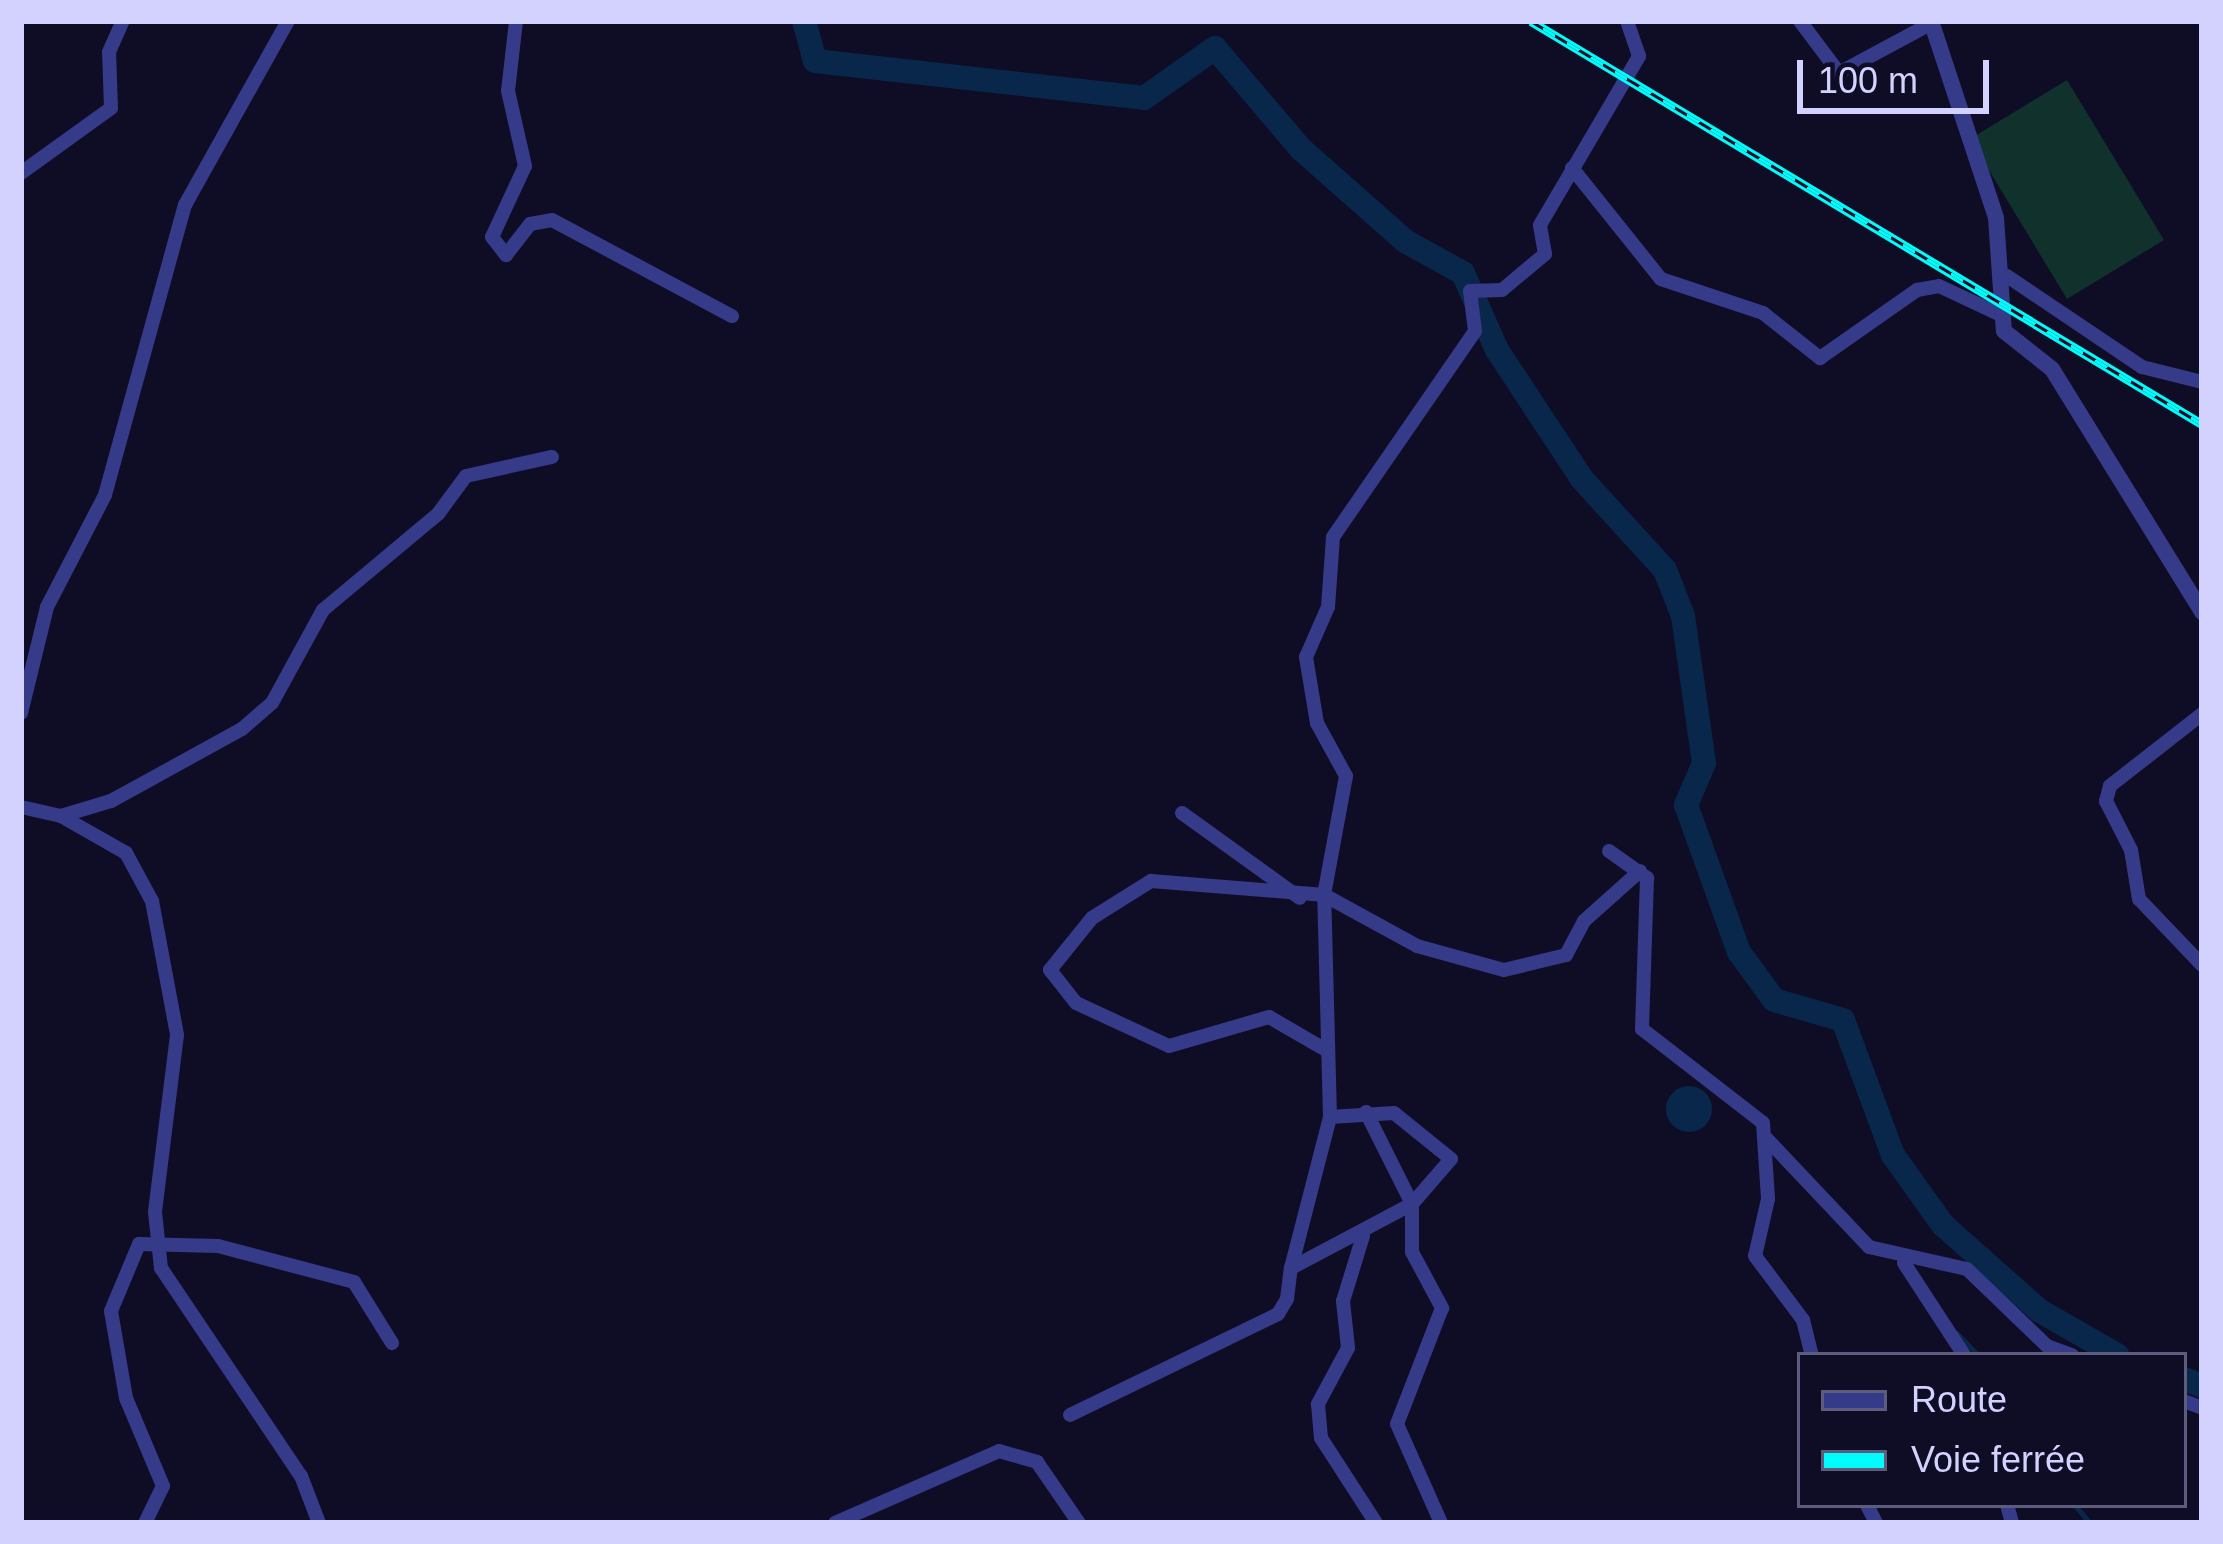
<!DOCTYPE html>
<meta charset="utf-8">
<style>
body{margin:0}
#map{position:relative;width:2223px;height:1544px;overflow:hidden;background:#0f0d26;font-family:Helvetica,sans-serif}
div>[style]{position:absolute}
.green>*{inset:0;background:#10312c}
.water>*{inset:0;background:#08274a}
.round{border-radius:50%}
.stream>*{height:4.5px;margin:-2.25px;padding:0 2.25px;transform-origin:2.25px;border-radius:2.25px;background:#08274a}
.river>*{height:24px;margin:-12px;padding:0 12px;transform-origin:12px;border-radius:12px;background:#08274a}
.minor>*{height:14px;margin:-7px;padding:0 7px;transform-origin:7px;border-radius:7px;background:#353a89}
.tertiary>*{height:16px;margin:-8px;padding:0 8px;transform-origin:8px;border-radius:8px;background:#353a89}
.rail>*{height:9px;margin-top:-4.5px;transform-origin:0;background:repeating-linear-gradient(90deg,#0f0d26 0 14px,#00fdfc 0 28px);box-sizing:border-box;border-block:3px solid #00fdfc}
span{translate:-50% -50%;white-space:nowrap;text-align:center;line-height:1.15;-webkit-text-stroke:9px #0f0d26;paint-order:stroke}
.frame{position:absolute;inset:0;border:24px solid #d3d2ff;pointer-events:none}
.legend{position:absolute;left:1797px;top:1352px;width:390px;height:156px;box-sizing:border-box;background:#0f0d26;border:3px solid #5d5c7d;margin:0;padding:15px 21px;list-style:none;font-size:36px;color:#d3d2ff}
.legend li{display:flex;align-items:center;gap:24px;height:60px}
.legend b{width:60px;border:3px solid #5d5c7d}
.scale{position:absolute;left:1797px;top:60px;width:192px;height:54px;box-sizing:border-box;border:6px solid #d3d2ff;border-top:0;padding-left:15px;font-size:36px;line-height:42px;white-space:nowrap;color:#d3d2ff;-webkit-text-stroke:9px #0f0d26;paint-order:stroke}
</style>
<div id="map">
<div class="green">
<div style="clip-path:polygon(2067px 80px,2164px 240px,2067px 299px,1970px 139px)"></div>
</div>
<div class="water">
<div class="round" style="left:1666px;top:1086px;width:46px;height:46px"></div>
</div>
<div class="stream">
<div style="left:1957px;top:1333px;width:30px;rotate:46deg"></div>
<div style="left:2075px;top:1505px;width:23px;rotate:50deg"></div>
</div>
<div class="river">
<div style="left:804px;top:21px;width:41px;rotate:74.6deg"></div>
<div style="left:815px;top:61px;width:331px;rotate:6.4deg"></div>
<div style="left:1144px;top:98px;width:87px;rotate:-35.2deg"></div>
<div style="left:1215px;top:48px;width:133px;rotate:49.6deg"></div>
<div style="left:1301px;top:149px;width:139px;rotate:41.5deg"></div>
<div style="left:1405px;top:241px;width:66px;rotate:28.9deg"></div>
<div style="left:1463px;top:273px;width:84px;rotate:66.2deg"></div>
<div style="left:1497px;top:350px;width:154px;rotate:56.6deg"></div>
<div style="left:1582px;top:479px;width:123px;rotate:47.6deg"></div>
<div style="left:1665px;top:570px;width:49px;rotate:68.6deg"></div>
<div style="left:1683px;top:616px;width:148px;rotate:81.9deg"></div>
<div style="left:1704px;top:763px;width:46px;rotate:113.2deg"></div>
<div style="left:1686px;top:805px;width:156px;rotate:70.2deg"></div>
<div style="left:1739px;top:952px;width:59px;rotate:53.9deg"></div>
<div style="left:1774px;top:1000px;width:72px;rotate:16.2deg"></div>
<div style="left:1843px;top:1020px;width:144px;rotate:69.7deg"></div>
<div style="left:1893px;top:1155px;width:86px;rotate:54.5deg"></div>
<div style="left:1943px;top:1225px;width:130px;rotate:41.6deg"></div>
<div style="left:2040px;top:1311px;width:89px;rotate:29.7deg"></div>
<div style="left:2184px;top:1379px;width:19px;rotate:21deg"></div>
</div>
<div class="minor">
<div style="left:516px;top:21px;width:70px;rotate:96.5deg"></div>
<div style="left:508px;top:91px;width:77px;rotate:77.2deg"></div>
<div style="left:525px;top:166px;width:78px;rotate:114.9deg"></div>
<div style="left:492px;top:237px;width:23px;rotate:52deg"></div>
<div style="left:506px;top:255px;width:39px;rotate:-52deg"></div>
<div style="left:530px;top:224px;width:22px;rotate:-10deg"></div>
<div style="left:552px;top:220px;width:204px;rotate:28.1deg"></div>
<div style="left:1800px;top:21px;width:65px;rotate:53.1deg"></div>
<div style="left:1839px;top:73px;width:106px;rotate:-28.3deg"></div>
<div style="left:1572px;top:168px;width:142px;rotate:51.3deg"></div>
<div style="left:1661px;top:279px;width:108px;rotate:18.4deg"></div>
<div style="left:1763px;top:313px;width:73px;rotate:38.3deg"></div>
<div style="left:1820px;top:358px;width:118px;rotate:-35deg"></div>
<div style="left:1917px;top:290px;width:22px;rotate:-10deg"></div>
<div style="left:1939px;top:286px;width:64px;rotate:25deg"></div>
<div style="left:21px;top:173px;width:111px;rotate:-35.8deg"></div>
<div style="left:111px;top:108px;width:56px;rotate:-92deg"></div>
<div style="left:109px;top:52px;width:34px;rotate:-66deg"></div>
<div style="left:2007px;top:276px;width:163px;rotate:34deg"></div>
<div style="left:2142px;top:367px;width:62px;rotate:14deg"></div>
<div style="left:21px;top:713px;width:109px;rotate:-76.2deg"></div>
<div style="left:47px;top:607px;width:126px;rotate:-62.6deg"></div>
<div style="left:105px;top:495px;width:301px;rotate:-74.6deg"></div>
<div style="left:185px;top:205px;width:211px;rotate:-60.8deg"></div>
<div style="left:2202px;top:714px;width:117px;rotate:142deg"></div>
<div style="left:2110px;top:786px;width:16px;rotate:105deg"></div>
<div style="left:2106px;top:801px;width:55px;rotate:63deg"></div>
<div style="left:2131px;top:850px;width:50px;rotate:80.7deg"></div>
<div style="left:2139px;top:899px;width:91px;rotate:46.3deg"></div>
<div style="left:21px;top:807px;width:41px;rotate:12.7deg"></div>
<div style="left:61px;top:816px;width:52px;rotate:-16.7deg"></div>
<div style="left:111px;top:801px;width:149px;rotate:-28.8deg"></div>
<div style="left:242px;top:729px;width:40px;rotate:-41deg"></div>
<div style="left:272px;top:703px;width:106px;rotate:-61.3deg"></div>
<div style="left:323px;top:610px;width:150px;rotate:-39.9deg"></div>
<div style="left:438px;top:514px;width:47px;rotate:-53.6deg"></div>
<div style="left:466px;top:476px;width:88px;rotate:-12.5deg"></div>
<div style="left:1182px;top:813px;width:145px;rotate:35.8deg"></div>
<div style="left:61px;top:816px;width:75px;rotate:29.6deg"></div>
<div style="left:126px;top:853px;width:55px;rotate:61.6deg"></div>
<div style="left:152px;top:901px;width:136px;rotate:79.4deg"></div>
<div style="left:177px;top:1035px;width:178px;rotate:97.1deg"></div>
<div style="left:155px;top:1212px;width:56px;rotate:83.9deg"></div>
<div style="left:161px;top:1268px;width:251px;rotate:56.1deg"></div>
<div style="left:301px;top:1476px;width:50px;rotate:69deg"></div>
<div style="left:1609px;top:851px;width:47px;rotate:35.4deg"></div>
<div style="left:1647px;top:878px;width:151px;rotate:91.9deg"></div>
<div style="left:1642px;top:1029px;width:153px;rotate:37.8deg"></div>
<div style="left:1763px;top:1123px;width:76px;rotate:86.2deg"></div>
<div style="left:1768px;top:1199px;width:58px;rotate:102.8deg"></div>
<div style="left:1755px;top:1256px;width:80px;rotate:53.1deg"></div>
<div style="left:1803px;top:1320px;width:36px;rotate:76deg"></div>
<div style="left:1326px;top:1050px;width:66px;rotate:-149.9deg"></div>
<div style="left:1269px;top:1017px;width:104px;rotate:163.8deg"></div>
<div style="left:1169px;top:1046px;width:102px;rotate:-155.2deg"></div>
<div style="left:1076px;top:1003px;width:42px;rotate:-128.2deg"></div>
<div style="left:1050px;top:970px;width:67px;rotate:-51.1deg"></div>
<div style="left:1092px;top:918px;width:70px;rotate:-32.1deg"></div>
<div style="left:1151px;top:881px;width:174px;rotate:4.6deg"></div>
<div style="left:1324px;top:895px;width:106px;rotate:28.7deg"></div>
<div style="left:1417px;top:946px;width:90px;rotate:15.4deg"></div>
<div style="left:1504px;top:970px;width:64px;rotate:-13.6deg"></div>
<div style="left:1566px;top:955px;width:38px;rotate:-62deg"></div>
<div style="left:1584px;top:921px;width:75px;rotate:-41.8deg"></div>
<div style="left:1366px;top:1112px;width:103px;rotate:63.4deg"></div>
<div style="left:1412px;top:1204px;width:48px;rotate:90deg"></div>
<div style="left:1412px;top:1252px;width:64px;rotate:61.8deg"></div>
<div style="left:1442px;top:1308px;width:124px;rotate:111.2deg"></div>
<div style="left:1397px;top:1424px;width:108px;rotate:66deg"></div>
<div style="left:1330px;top:1117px;width:222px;rotate:-91.5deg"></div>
<div style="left:1324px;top:895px;width:121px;rotate:-79.5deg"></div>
<div style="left:1346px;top:776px;width:60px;rotate:-118.7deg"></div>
<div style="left:1317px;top:723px;width:67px;rotate:-99.5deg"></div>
<div style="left:1306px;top:657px;width:55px;rotate:-66.3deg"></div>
<div style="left:1328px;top:607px;width:70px;rotate:-85.9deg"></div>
<div style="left:1333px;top:537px;width:250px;rotate:-55.4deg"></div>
<div style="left:1475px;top:331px;width:40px;rotate:-97.1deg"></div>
<div style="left:1470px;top:291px;width:32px;rotate:-2deg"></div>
<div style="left:1502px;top:290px;width:56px;rotate:-39.9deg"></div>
<div style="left:1545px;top:254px;width:29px;rotate:-100deg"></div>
<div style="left:1540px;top:225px;width:196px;rotate:-59.6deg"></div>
<div style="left:1639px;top:56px;width:37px;rotate:-109deg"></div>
<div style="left:1766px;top:1138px;width:150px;rotate:46.6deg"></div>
<div style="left:1869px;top:1247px;width:100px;rotate:12.7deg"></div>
<div style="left:1967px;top:1269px;width:111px;rotate:43.9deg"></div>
<div style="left:2047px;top:1346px;width:27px;rotate:20deg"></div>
<div style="left:1363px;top:1236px;width:68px;rotate:107.1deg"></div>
<div style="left:1343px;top:1301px;width:47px;rotate:83.9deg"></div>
<div style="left:1348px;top:1348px;width:64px;rotate:118.2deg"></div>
<div style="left:1318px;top:1404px;width:34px;rotate:85deg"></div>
<div style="left:1321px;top:1438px;width:101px;rotate:57.1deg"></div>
<div style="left:1904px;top:1263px;width:110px;rotate:56.9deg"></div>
<div style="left:2184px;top:1401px;width:19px;rotate:21deg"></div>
<div style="left:1070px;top:1415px;width:231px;rotate:-25.9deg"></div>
<div style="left:1278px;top:1314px;width:17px;rotate:-59deg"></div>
<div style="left:1287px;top:1299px;width:31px;rotate:-83deg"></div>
<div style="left:1291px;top:1268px;width:156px;rotate:-75.5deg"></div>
<div style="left:1330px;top:1117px;width:64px;rotate:-3.6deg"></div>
<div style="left:1394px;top:1113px;width:73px;rotate:38.9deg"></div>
<div style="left:1451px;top:1159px;width:60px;rotate:130.9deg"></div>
<div style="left:1412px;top:1204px;width:137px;rotate:152.1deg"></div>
<div style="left:1867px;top:1505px;width:20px;rotate:63deg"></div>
<div style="left:2007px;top:1505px;width:19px;rotate:74deg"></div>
<div style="left:145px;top:1523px;width:41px;rotate:-64.1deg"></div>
<div style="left:163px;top:1486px;width:95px;rotate:-112.8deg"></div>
<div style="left:126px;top:1398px;width:88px;rotate:-99.8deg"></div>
<div style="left:111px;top:1311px;width:73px;rotate:-67.3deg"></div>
<div style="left:139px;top:1244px;width:79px;rotate:1.5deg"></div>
<div style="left:218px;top:1246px;width:141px;rotate:14.8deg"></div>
<div style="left:354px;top:1282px;width:72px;rotate:58.1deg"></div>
<div style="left:835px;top:1523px;width:179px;rotate:-23.7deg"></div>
<div style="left:999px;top:1451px;width:40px;rotate:16deg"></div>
<div style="left:1037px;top:1462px;width:74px;rotate:55.5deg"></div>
</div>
<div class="tertiary">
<div style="left:1931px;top:21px;width:207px;rotate:71.7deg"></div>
<div style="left:1996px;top:218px;width:113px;rotate:86deg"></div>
<div style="left:2004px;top:331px;width:61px;rotate:38.4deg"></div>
<div style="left:2052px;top:369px;width:286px;rotate:58.3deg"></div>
</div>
<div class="rail">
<div style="left:1531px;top:21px;width:783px;rotate:30.99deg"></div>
</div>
<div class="frame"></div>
<ul class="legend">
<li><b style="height:15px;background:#353a89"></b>Route</li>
<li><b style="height:15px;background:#00fdfc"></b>Voie ferrée</li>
</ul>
<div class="scale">100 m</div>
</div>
